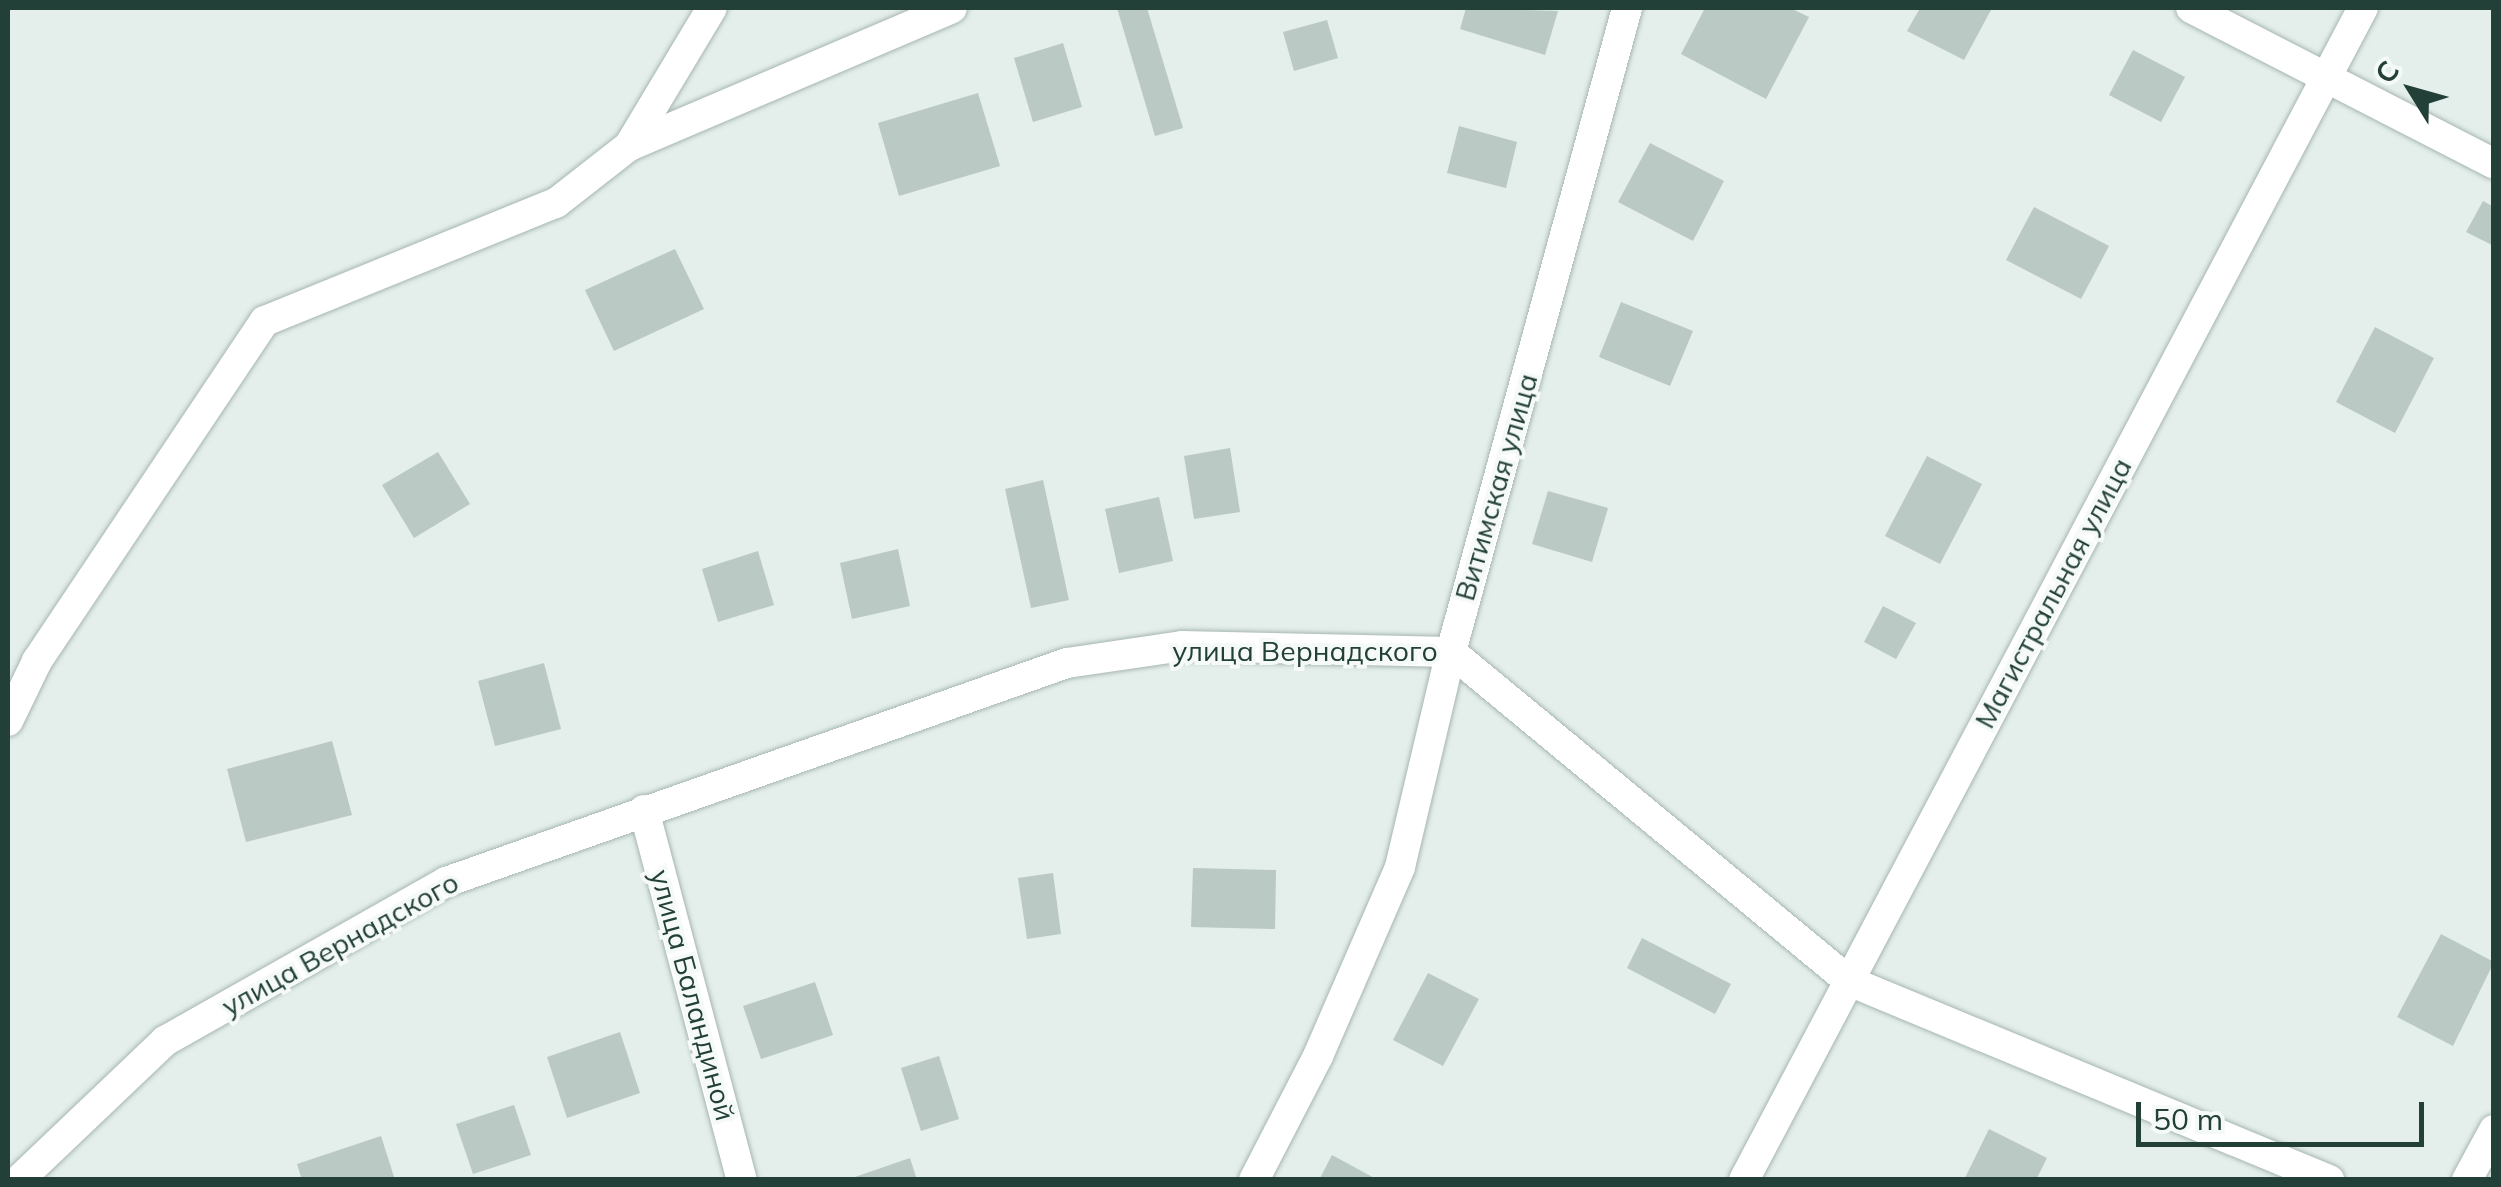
<!DOCTYPE html>
<meta charset="utf-8">
<style>
body{margin:0}
#map{position:relative;width:2501px;height:1187px;overflow:hidden;background:#e4eeea;font-family:Mulish,sans-serif}
div>[style]{position:absolute}
.building>*{inset:0;background:#bac9c3}
.roads{filter:drop-shadow(0 0 2px #a6b6b1) drop-shadow(0 0 2px #a6b6b1)}
.minor>*{height:30px;margin:-15px;padding:0 15px;transform-origin:15px;border-radius:15px;background:#fff}
span{translate:-50% -50%;white-space:nowrap;text-align:center;line-height:1.15;-webkit-text-stroke:8px #f5faf8;paint-order:stroke}
.street-label{font-size:28px;color:#234038}
.frame{position:absolute;inset:0;border:10px solid #234038;pointer-events:none}
.north{position:absolute;left:2361px;top:40px;width:100px;height:100px;-webkit-text-stroke:8px #f5faf8;paint-order:stroke;rotate:307deg;font-size:28px;font-weight:700;line-height:40px;text-align:center;color:#234038}
.north::after{content:'';display:block;margin:auto;width:35px;height:45px;background:#234038;clip-path:polygon(50% 0,100% 100%,50% 72%,0 100%)}
.scale{position:absolute;left:2136px;top:1102px;width:288px;height:45px;box-sizing:border-box;border:5px solid #234038;border-top:0;padding-left:12px;font-size:30px;line-height:35px;white-space:nowrap;color:#234038;-webkit-text-stroke:8px #f5faf8;paint-order:stroke}
</style>
<div id="map">
<div class="building">
<div style="clip-path:polygon(1117px 8px,1147px 8px,1183px 128px,1155px 136px)"></div>
<div style="clip-path:polygon(1466px 8px,1558px 11px,1545px 55px,1460px 29px)"></div>
<div style="clip-path:polygon(1705px 8px,1790px 8px,1809px 17px,1766px 99px,1681px 54px)"></div>
<div style="clip-path:polygon(1920px 8px,1992px 8px,1964px 60px,1907px 31px)"></div>
<div style="clip-path:polygon(1327px 20px,1338px 58px,1294px 71px,1283px 32px)"></div>
<div style="clip-path:polygon(1063px 43px,1082px 107px,1033px 122px,1014px 58px)"></div>
<div style="clip-path:polygon(2133px 50px,2185px 77px,2161px 122px,2109px 95px)"></div>
<div style="clip-path:polygon(978px 93px,1000px 166px,899px 196px,878px 123px)"></div>
<div style="clip-path:polygon(1459px 126px,1517px 142px,1506px 188px,1447px 173px)"></div>
<div style="clip-path:polygon(1650px 143px,1724px 181px,1693px 241px,1618px 202px)"></div>
<div style="clip-path:polygon(2483px 201px,2494px 207px,2494px 246px,2466px 232px)"></div>
<div style="clip-path:polygon(2034px 207px,2109px 246px,2081px 299px,2006px 260px)"></div>
<div style="clip-path:polygon(675px 249px,704px 309px,614px 351px,585px 290px)"></div>
<div style="clip-path:polygon(1621px 302px,1693px 331px,1670px 386px,1599px 357px)"></div>
<div style="clip-path:polygon(2375px 327px,2434px 358px,2395px 433px,2336px 402px)"></div>
<div style="clip-path:polygon(1230px 448px,1240px 512px,1194px 519px,1184px 456px)"></div>
<div style="clip-path:polygon(438px 452px,470px 504px,414px 538px,382px 485px)"></div>
<div style="clip-path:polygon(1927px 456px,1982px 484px,1940px 564px,1885px 536px)"></div>
<div style="clip-path:polygon(1043px 480px,1069px 600px,1031px 608px,1005px 489px)"></div>
<div style="clip-path:polygon(1548px 491px,1608px 508px,1592px 562px,1532px 544px)"></div>
<div style="clip-path:polygon(1159px 497px,1173px 561px,1119px 573px,1105px 509px)"></div>
<div style="clip-path:polygon(898px 549px,910px 606px,852px 619px,840px 563px)"></div>
<div style="clip-path:polygon(758px 551px,774px 605px,718px 622px,702px 569px)"></div>
<div style="clip-path:polygon(1883px 606px,1916px 623px,1896px 659px,1864px 642px)"></div>
<div style="clip-path:polygon(544px 663px,561px 729px,495px 746px,478px 681px)"></div>
<div style="clip-path:polygon(332px 741px,352px 815px,246px 842px,227px 769px)"></div>
<div style="clip-path:polygon(1193px 868px,1276px 870px,1275px 929px,1191px 927px)"></div>
<div style="clip-path:polygon(1053px 873px,1061px 934px,1027px 939px,1018px 878px)"></div>
<div style="clip-path:polygon(2441px 934px,2494px 962px,2453px 1046px,2397px 1017px)"></div>
<div style="clip-path:polygon(1642px 938px,1731px 984px,1715px 1014px,1627px 968px)"></div>
<div style="clip-path:polygon(1428px 973px,1479px 999px,1443px 1066px,1393px 1040px)"></div>
<div style="clip-path:polygon(815px 982px,833px 1035px,761px 1059px,743px 1006px)"></div>
<div style="clip-path:polygon(620px 1032px,640px 1093px,567px 1118px,547px 1057px)"></div>
<div style="clip-path:polygon(939px 1056px,959px 1119px,921px 1131px,901px 1068px)"></div>
<div style="clip-path:polygon(514px 1105px,531px 1155px,473px 1174px,456px 1124px)"></div>
<div style="clip-path:polygon(1989px 1129px,2047px 1158px,2036px 1180px,1964px 1180px)"></div>
<div style="clip-path:polygon(381px 1136px,395px 1180px,302px 1180px,297px 1164px)"></div>
<div style="clip-path:polygon(1332px 1155px,1378px 1180px,1319px 1180px)"></div>
<div style="clip-path:polygon(910px 1158px,917px 1180px,850px 1180px,849px 1179px)"></div>
</div>
<div class="roads">
<div class="minor">
<div style="left:2191px;top:8px;width:341px;rotate:27.2deg"></div>
<div style="left:629px;top:146px;width:351px;rotate:-23.1deg"></div>
<div style="left:8px;top:721px;width:67px;rotate:-64.2deg"></div>
<div style="left:37px;top:661px;width:409px;rotate:-56.2deg"></div>
<div style="left:265px;top:321px;width:314px;rotate:-22.1deg"></div>
<div style="left:556px;top:203px;width:93px;rotate:-38deg"></div>
<div style="left:629px;top:146px;width:161px;rotate:-59deg"></div>
<div style="left:644px;top:810px;width:383px;rotate:75.2deg"></div>
<div style="left:19px;top:1180px;width:202px;rotate:-43.6deg"></div>
<div style="left:165px;top:1041px;width:323px;rotate:-29.5deg"></div>
<div style="left:446px;top:882px;width:658px;rotate:-19.43deg"></div>
<div style="left:1067px;top:663px;width:116px;rotate:-8.4deg"></div>
<div style="left:1182px;top:646px;width:269px;rotate:1.3deg"></div>
<div style="left:1451px;top:652px;width:516px;rotate:39.58deg"></div>
<div style="left:1849px;top:981px;width:520px;rotate:22.52deg"></div>
<div style="left:1254px;top:1180px;width:140px;rotate:-62.7deg"></div>
<div style="left:1318px;top:1056px;width:206px;rotate:-66.5deg"></div>
<div style="left:1400px;top:867px;width:221px;rotate:-76.7deg"></div>
<div style="left:1451px;top:652px;width:668px;rotate:-74.71deg"></div>
<div style="left:1744px;top:1180px;width:1325px;rotate:-62.16deg"></div>
<div style="left:2467px;top:1180px;width:57px;rotate:-61.6deg"></div>
</div>
</div>
<div class="street-label">
<span style="left:1496px;top:487px;rotate:-74deg">Витимская улица</span>
<span style="left:2053px;top:593px;rotate:-62deg">Магистральная улица</span>
<span style="left:1305px;top:651px">улица Вернадского</span>
<span style="left:340px;top:944px;rotate:-29deg">улица Вернадского</span>
<span style="left:693px;top:995px;rotate:75deg">улица Баландиной</span>
</div>
<div class="frame"></div>
<div class="north">С</div>
<div class="scale">50 m</div>
</div>
